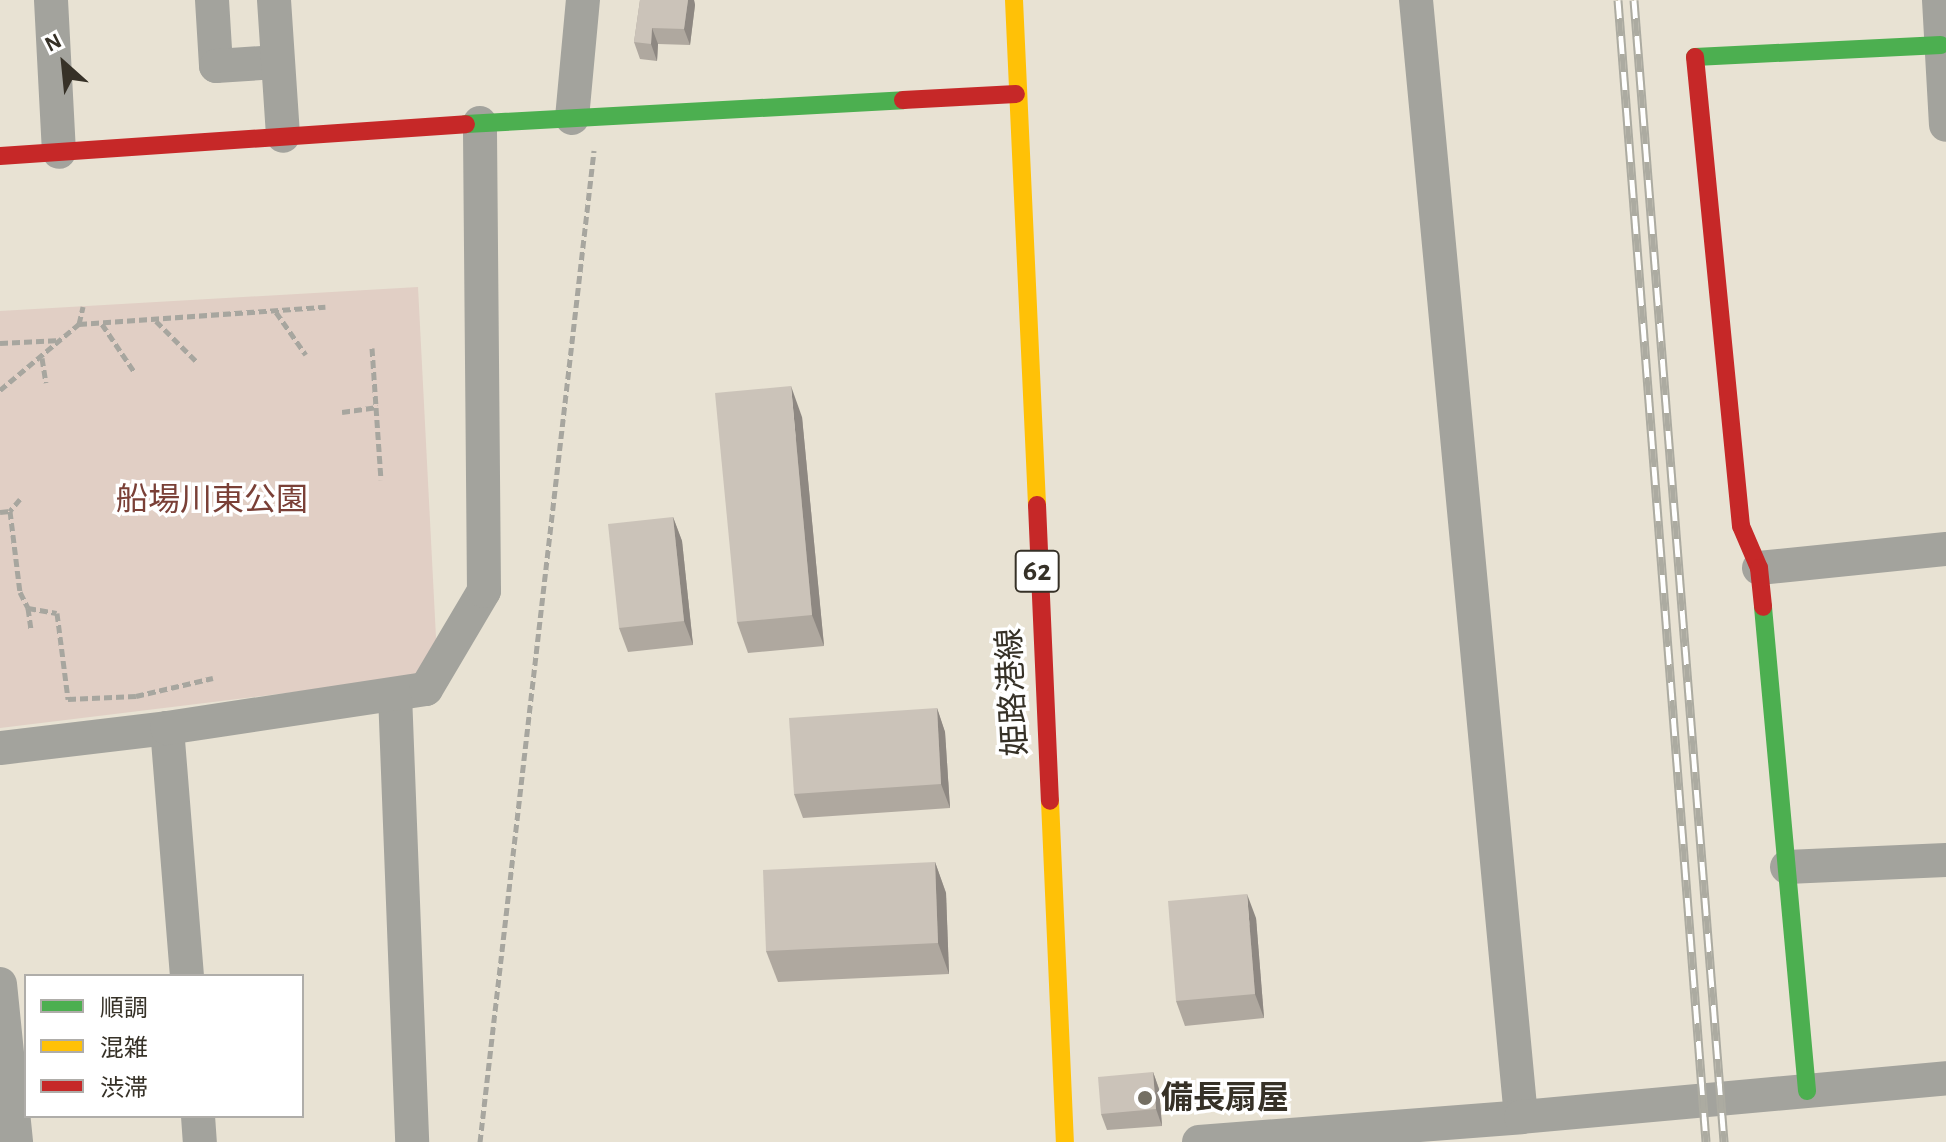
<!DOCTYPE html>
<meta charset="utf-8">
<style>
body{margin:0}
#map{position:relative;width:1946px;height:1142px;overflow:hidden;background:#e8e2d3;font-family:"Alegreya Sans","Noto Sans JP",sans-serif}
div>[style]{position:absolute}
.green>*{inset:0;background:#e1cfc5}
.path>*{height:5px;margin-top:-2.5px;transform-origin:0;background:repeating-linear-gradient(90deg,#a7a69f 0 8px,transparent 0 12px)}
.street>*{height:34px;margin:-17px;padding:0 17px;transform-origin:17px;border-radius:17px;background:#a3a39d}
.fast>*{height:18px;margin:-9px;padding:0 9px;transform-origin:9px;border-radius:9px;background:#4caf50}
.slow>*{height:18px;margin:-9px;padding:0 9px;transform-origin:9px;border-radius:9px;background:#ffc107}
.jam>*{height:18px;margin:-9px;padding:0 9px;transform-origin:9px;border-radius:9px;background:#c62828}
.rail>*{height:9px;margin-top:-4.5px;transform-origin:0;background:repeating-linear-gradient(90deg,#fff 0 18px,#acaba1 0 36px);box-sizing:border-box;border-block:2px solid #acaba1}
.wall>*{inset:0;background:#afa89f}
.shaded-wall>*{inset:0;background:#8e8882}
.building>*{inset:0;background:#cbc3b9}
.dots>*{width:22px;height:22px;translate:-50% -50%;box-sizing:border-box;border:4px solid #fff;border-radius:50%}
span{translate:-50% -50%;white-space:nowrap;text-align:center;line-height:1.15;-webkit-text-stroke:7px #fff;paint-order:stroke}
.shield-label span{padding:2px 6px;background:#fff;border:2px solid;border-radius:6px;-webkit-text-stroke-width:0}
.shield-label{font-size:30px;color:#363127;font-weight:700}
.park-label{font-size:32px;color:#7a4037}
.street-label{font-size:32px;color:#363127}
.poi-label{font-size:32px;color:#363127;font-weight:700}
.left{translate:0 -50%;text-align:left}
.legend{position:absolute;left:24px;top:974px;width:280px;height:144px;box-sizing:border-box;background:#fff;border:2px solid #afada9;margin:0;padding:10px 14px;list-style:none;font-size:24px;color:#363127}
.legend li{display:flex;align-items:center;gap:16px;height:40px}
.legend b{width:40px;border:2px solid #afada9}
.north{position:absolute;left:24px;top:24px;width:80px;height:80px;-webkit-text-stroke:6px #fff;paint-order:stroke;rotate:333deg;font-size:22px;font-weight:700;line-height:32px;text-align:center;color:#363127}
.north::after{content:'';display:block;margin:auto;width:28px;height:36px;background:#363127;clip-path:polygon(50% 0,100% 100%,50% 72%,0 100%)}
</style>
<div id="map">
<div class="green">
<div style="clip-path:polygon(418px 287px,437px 657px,426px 676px,0 728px,0 311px)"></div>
</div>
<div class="path">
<div style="left:276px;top:312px;width:52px;rotate:55.1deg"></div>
<div style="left:156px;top:321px;width:59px;rotate:45deg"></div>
<div style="left:79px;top:324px;width:247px;rotate:-4deg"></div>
<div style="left:102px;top:324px;width:59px;rotate:56deg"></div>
<div style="left:0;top:343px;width:61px;rotate:-2.8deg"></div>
<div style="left:372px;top:348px;width:132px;rotate:86.1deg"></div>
<div style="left:42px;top:358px;width:25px;rotate:81deg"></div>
<div style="left:0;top:390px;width:103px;rotate:-39.9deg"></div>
<div style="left:79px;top:324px;width:18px;rotate:-77deg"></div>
<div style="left:342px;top:412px;width:36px;rotate:-8deg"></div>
<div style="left:20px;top:499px;width:16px;rotate:130deg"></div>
<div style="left:10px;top:511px;width:82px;rotate:83deg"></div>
<div style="left:20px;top:592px;width:18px;rotate:63deg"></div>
<div style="left:28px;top:608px;width:29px;rotate:10deg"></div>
<div style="left:57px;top:613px;width:87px;rotate:82.7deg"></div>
<div style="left:68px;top:699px;width:68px;rotate:-2.5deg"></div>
<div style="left:136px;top:696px;width:79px;rotate:-13.2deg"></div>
<div style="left:0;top:512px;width:10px;rotate:-6deg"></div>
<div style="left:28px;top:608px;width:21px;rotate:82deg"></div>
<div style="left:480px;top:1142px;width:998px;rotate:-83.44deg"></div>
</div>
<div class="street">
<div style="left:51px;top:0;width:152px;rotate:87deg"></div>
<div style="left:212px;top:0;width:66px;rotate:86.5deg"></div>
<div style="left:216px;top:66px;width:61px;rotate:-3.8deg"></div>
<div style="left:274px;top:0;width:136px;rotate:86.2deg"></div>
<div style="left:1416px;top:0;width:1122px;rotate:84.63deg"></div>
<div style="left:1939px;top:0;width:125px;rotate:86.8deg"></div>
<div style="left:572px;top:118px;width:119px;rotate:-84.7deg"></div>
<div style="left:1759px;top:568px;width:188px;rotate:-5.8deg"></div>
<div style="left:395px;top:694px;width:448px;rotate:87.8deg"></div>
<div style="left:167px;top:728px;width:249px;rotate:85.4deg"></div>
<div style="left:0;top:748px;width:168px;rotate:-6.8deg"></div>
<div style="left:167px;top:728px;width:262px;rotate:-8.6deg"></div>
<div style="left:426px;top:689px;width:114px;rotate:-59.4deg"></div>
<div style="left:484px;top:591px;width:468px;rotate:-90.5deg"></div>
<div style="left:1787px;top:867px;width:159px;rotate:-2.5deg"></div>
<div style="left:0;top:984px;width:159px;rotate:84.2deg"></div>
<div style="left:198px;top:1116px;width:26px;rotate:86deg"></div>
<div style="left:1199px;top:1142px;width:323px;rotate:-4.4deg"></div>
<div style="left:1521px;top:1117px;width:427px;rotate:-5.2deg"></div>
</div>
<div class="fast">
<div style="left:1695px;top:57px;width:246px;rotate:-2.8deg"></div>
<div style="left:466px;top:124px;width:438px;rotate:-3.1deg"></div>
<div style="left:1763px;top:607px;width:486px;rotate:84.8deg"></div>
</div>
<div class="slow">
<div style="left:1014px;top:0;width:506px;rotate:87.39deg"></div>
<div style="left:1050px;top:801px;width:341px;rotate:87.5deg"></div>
</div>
<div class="jam">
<div style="left:1695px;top:57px;width:471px;rotate:84.4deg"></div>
<div style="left:1741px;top:526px;width:46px;rotate:66.8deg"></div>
<div style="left:1759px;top:568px;width:39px;rotate:84deg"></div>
<div style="left:903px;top:100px;width:113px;rotate:-3deg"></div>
<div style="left:0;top:156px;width:467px;rotate:-3.9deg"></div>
<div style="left:1037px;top:505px;width:296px;rotate:87.5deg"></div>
</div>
<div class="rail">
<div style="left:1618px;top:0;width:1145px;rotate:85.59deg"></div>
<div style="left:1634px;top:0;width:1146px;rotate:85.49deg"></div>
</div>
<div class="wall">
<div style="clip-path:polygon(640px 0,694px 0,695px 5px,690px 45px,658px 44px,657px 61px,640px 59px,634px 42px)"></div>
<div style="clip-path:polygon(802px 417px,824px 646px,748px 653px,737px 622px)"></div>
<div style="clip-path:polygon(673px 517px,682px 541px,693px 645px,628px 652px,619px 628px)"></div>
<div style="clip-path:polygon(937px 708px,945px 732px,950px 808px,803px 818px,794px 794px)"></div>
<div style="clip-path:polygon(935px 862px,946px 893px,949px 974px,778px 982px,766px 951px)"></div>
<div style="clip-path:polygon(1256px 918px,1264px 1018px,1185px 1026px,1176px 1001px)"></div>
<div style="clip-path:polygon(1153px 1072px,1159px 1089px,1162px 1126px,1107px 1130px,1101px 1114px)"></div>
</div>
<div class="shaded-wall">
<div style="clip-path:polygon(688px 0,694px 0,695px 5px,690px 45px,684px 29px)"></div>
<div style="clip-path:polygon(652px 28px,658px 44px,657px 61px,651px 44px)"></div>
<div style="clip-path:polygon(791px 386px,802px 417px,824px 646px,812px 615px)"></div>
<div style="clip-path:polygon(673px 517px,682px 541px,693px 645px,684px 621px)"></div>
<div style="clip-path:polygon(937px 708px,945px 732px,950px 808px,941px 784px)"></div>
<div style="clip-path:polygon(935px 862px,946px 893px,949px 974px,938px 943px)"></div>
<div style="clip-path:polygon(1247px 894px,1256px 918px,1264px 1018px,1255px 994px)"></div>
<div style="clip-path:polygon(1153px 1072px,1159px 1089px,1162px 1126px,1156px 1109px)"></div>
</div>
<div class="building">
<div style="clip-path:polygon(640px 0,688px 0,684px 29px,652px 28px,651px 44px,634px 42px)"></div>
<div style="clip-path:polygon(791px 386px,812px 615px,737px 622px,715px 393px)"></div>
<div style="clip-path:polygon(673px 517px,684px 621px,619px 628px,608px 524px)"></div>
<div style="clip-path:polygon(937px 708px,941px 784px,794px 794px,789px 718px)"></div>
<div style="clip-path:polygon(935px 862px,938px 943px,766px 951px,763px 870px)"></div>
<div style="clip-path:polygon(1247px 894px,1255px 994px,1176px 1001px,1168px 901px)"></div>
<div style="clip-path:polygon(1153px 1072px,1156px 1109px,1101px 1114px,1098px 1077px)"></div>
</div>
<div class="dots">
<div style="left:1145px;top:1098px;background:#746f63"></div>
</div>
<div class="shield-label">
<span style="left:1037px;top:571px">62</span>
</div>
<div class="park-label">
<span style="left:212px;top:500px">船場川東公園</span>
</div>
<div class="street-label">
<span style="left:1013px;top:692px;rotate:-93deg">姫路港線</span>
</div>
<div class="poi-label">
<span class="left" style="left:1161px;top:1098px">備長扇屋</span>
</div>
<ul class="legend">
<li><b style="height:10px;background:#4caf50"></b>順調</li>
<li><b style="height:10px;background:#ffc107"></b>混雑</li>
<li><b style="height:10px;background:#c62828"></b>渋滞</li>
</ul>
<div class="north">N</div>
</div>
